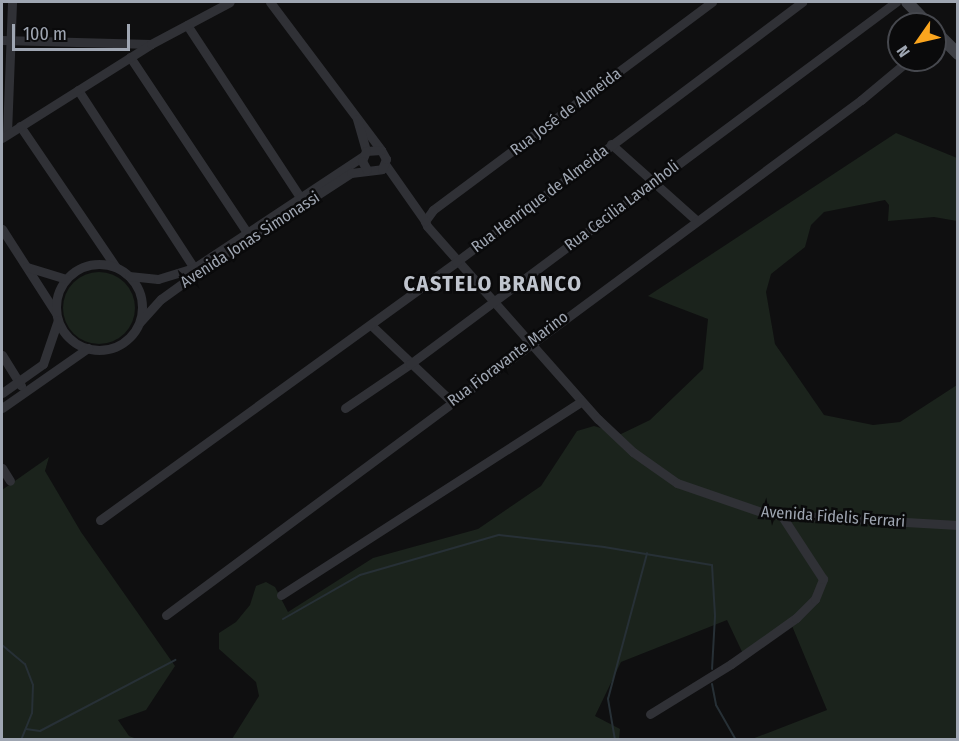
<!DOCTYPE html>
<meta charset="utf-8">
<style>
body{margin:0}
#map{position:relative;width:959px;height:741px;overflow:hidden;background:#0f0f10;font-family:"Fira Sans Condensed",sans-serif}
div>[style]{position:absolute}
.green>*{inset:0;background:#1b231c}
.round{border-radius:50%}
.stream>*{height:2px;margin:-1px;padding:0 1px;transform-origin:1px;border-radius:1px;background:#273036}
.street>*{height:9px;margin:-4.5px;padding:0 4.5px;transform-origin:4.5px;border-radius:4.5px;background:#303136}
.street>.ring{margin:-4.5px;padding:0;box-sizing:content-box;background:none;border:9px solid #303136;border-radius:50%}
.secondary>*{height:12px;margin:-6px;padding:0 6px;transform-origin:6px;border-radius:6px;background:#3e4046}
span{translate:-50% -50%;white-space:nowrap;text-align:center;line-height:1.15;-webkit-text-stroke:5px #0a0a0b;paint-order:stroke}
.street-label{font-size:16px;color:#9fa6b2}
.district-label{font-size:22px;color:#c0c5ce;font-weight:700;letter-spacing:1.5px}
.frame{position:absolute;inset:0;border:3px solid #9fa6b2;pointer-events:none}
.north{position:absolute;left:887px;top:12px;width:60px;height:60px;box-sizing:border-box;background:#0a0a0b;border:2px solid #46484e;border-radius:50%;rotate:236deg;font-size:16px;font-weight:700;line-height:24px;text-align:center;color:#9fa6b2}
.north::after{content:'';display:block;margin:auto;width:21px;height:27px;background:#faa51e;clip-path:polygon(50% 0,100% 100%,50% 72%,0 100%)}
.scale{position:absolute;left:12px;top:24px;width:118px;height:27px;box-sizing:border-box;border:3px solid #9fa6b2;border-top:0;padding-left:8px;font-size:18px;line-height:21px;white-space:nowrap;color:#9fa6b2;-webkit-text-stroke:4px #0a0a0b;paint-order:stroke}
</style>
<div id="map">
<div class="green">
<div style="clip-path:polygon(896px 133px,957px 158px,957px 221px,934px 217px,888px 221px,889px 205px,885px 200px,824px 212px,811px 225px,805px 247px,771px 274px,766px 292px,775px 344px,824px 415px,873px 425px,900px 422px,957px 385px,957px 739px,752px 739px,827px 710px,790px 621px,745px 658px,727px 620px,621px 662px,595px 716px,620px 729px,619px 740px,232px 739px,259px 696px,256px 682px,219px 649px,219px 633px,236px 622px,250px 605px,256px 586px,266px 582px,275px 587px,288px 612px,373px 558px,478px 529px,541px 486px,577px 431px,594px 426px,621px 434px,650px 420px,703px 369px,708px 319px,648px 296px)"></div>
<div class="round" style="left:63px;top:272px;width:72px;height:72px"></div>
<div style="clip-path:polygon(49px 457px,45px 471px,81px 532px,175px 666px,146px 710px,118px 720px,129px 736px,137px 739px,2px 739px,2px 490px)"></div>
</div>
<div class="stream">
<div style="left:283px;top:619px;width:89px;rotate:-29.7deg"></div>
<div style="left:360px;top:575px;width:145px;rotate:-16.1deg"></div>
<div style="left:499px;top:535px;width:106px;rotate:6.5deg"></div>
<div style="left:604px;top:547px;width:109px;rotate:9.5deg"></div>
<div style="left:712px;top:565px;width:51px;rotate:86.6deg"></div>
<div style="left:715px;top:616px;width:53px;rotate:93.2deg"></div>
<div style="left:2px;top:645px;width:30px;rotate:40deg"></div>
<div style="left:25px;top:664px;width:22px;rotate:69deg"></div>
<div style="left:33px;top:685px;width:28px;rotate:92deg"></div>
<div style="left:32px;top:713px;width:29px;rotate:112deg"></div>
<div style="left:712px;top:684px;width:21px;rotate:79deg"></div>
<div style="left:716px;top:705px;width:40px;rotate:60.3deg"></div>
<div style="left:26px;top:729px;width:14px;rotate:8deg"></div>
<div style="left:40px;top:731px;width:153px;rotate:-27.7deg"></div>
<div style="left:615px;top:740px;width:42px;rotate:-99.7deg"></div>
<div style="left:608px;top:699px;width:151px;rotate:-75deg"></div>
</div>
<div class="street">
<div style="left:270px;top:2px;width:185px;rotate:53.1deg"></div>
<div style="left:712px;top:2px;width:348px;rotate:143.3deg"></div>
<div style="left:433px;top:210px;width:14px;rotate:126deg"></div>
<div style="left:425px;top:221px;width:5px;rotate:68deg"></div>
<div style="left:427px;top:226px;width:258px;rotate:48.5deg"></div>
<div style="left:598px;top:419px;width:48px;rotate:43.3deg"></div>
<div style="left:633px;top:452px;width:54px;rotate:35.2deg"></div>
<div style="left:677px;top:483px;width:95px;rotate:19deg"></div>
<div style="left:767px;top:514px;width:191px;rotate:3.3deg"></div>
<div style="left:187px;top:25px;width:209px;rotate:56.7deg"></div>
<div style="left:2px;top:40px;width:149px;rotate:1.5deg"></div>
<div style="left:130px;top:57px;width:216px;rotate:56.3deg"></div>
<div style="left:78px;top:90px;width:216px;rotate:56.9deg"></div>
<div style="left:357px;top:119px;width:33px;rotate:74deg"></div>
<div style="left:20px;top:126px;width:171px;rotate:55.8deg"></div>
<div style="left:7px;top:133px;width:131px;rotate:-87.8deg"></div>
<div style="left:2px;top:138px;width:176px;rotate:-32.2deg"></div>
<div style="left:151px;top:44px;width:89px;rotate:-28deg"></div>
<div style="left:611px;top:144px;width:113px;rotate:41.8deg"></div>
<div style="left:385px;top:164px;width:70px;rotate:54.9deg"></div>
<div style="left:2px;top:229px;width:100px;rotate:57.3deg"></div>
<div class="ring" style="left:56px;top:264px;width:77px;height:77px"></div>
<div style="left:27px;top:267px;width:41px;rotate:17.1deg"></div>
<div style="left:129px;top:276px;width:29px;rotate:6deg"></div>
<div style="left:158px;top:279px;width:38px;rotate:-17deg"></div>
<div style="left:194px;top:268px;width:203px;rotate:-33.5deg"></div>
<div style="left:140px;top:322px;width:31px;rotate:-48deg"></div>
<div style="left:161px;top:299px;width:44px;rotate:-35.8deg"></div>
<div style="left:197px;top:273px;width:184px;rotate:-33deg"></div>
<div style="left:351px;top:173px;width:31px;rotate:-7deg"></div>
<div style="left:382px;top:169px;width:11px;rotate:-68deg"></div>
<div style="left:386px;top:159px;width:10px;rotate:-119deg"></div>
<div style="left:381px;top:150px;width:15px;rotate:176deg"></div>
<div style="left:366px;top:151px;width:11px;rotate:112deg"></div>
<div style="left:362px;top:161px;width:10px;rotate:61deg"></div>
<div style="left:371px;top:325px;width:110px;rotate:43.5deg"></div>
<div style="left:2px;top:355px;width:36px;rotate:58deg"></div>
<div style="left:2px;top:393px;width:50px;rotate:-35.3deg"></div>
<div style="left:43px;top:364px;width:46px;rotate:-71.2deg"></div>
<div style="left:2px;top:408px;width:105px;rotate:-34.9deg"></div>
<div style="left:345px;top:408px;width:78px;rotate:-34.1deg"></div>
<div style="left:410px;top:364px;width:606px;rotate:-36.68deg"></div>
<div style="left:2px;top:468px;width:15px;rotate:58deg"></div>
<div style="left:100px;top:520px;width:440px;rotate:-35.9deg"></div>
<div style="left:456px;top:262px;width:433px;rotate:-36.9deg"></div>
<div style="left:281px;top:595px;width:357px;rotate:-32.8deg"></div>
<div style="left:166px;top:615px;width:865px;rotate:-36.54deg"></div>
<div style="left:861px;top:100px;width:62px;rotate:-39.8deg"></div>
<div style="left:650px;top:714px;width:95px;rotate:-31.7deg"></div>
<div style="left:731px;top:664px;width:80px;rotate:-35.3deg"></div>
<div style="left:796px;top:618px;width:27px;rotate:-45deg"></div>
<div style="left:815px;top:599px;width:22px;rotate:-68deg"></div>
<div style="left:823px;top:579px;width:75px;rotate:-123.1deg"></div>
</div>
<div class="secondary">
<div style="left:907px;top:2px;width:30px;rotate:46deg"></div>
<div style="left:935px;top:31px;width:33px;rotate:45deg"></div>
</div>
<div class="street-label">
<span style="left:566px;top:112px;rotate:-37deg">Rua José de Almeida</span>
<span style="left:540px;top:199px;rotate:-37deg">Rua Henrique de Almeida</span>
<span style="left:622px;top:206px;rotate:-37deg">Rua Cecilia Lavanholi</span>
<span style="left:250px;top:240px;rotate:-33deg">Avenida Jonas Simonassi</span>
<span style="left:508px;top:359px;rotate:-37deg">Rua Fioravante Marino</span>
<span style="left:833px;top:517px;rotate:4deg">Avenida Fidelis Ferrari</span>
</div>
<div class="district-label">
<span style="left:493px;top:284px">CASTELO BRANCO</span>
</div>
<div class="frame"></div>
<div class="north">N</div>
<div class="scale">100 m</div>
</div>
